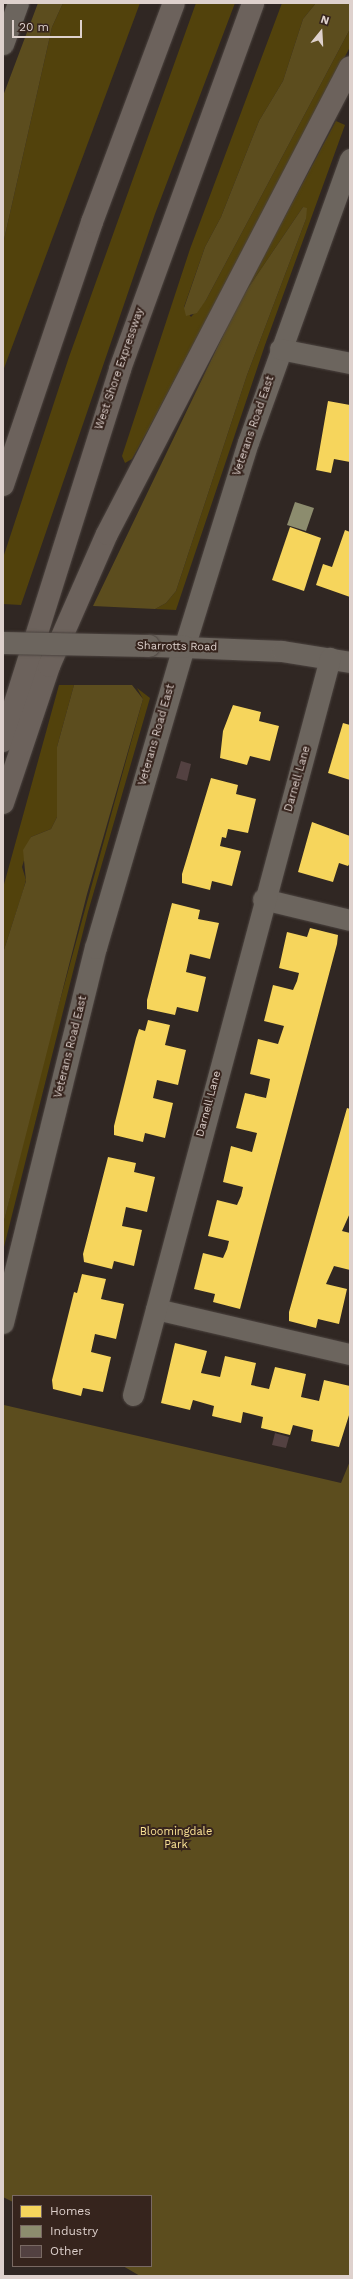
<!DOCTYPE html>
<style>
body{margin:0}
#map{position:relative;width:353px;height:2279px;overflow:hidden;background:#302723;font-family:"Work Sans",sans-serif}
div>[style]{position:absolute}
.green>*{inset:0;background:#52420c}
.forest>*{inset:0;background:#5c4d1e}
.homes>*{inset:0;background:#f6d55c}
.industry>*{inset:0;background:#8c8c6e}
.building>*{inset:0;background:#534141}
.roads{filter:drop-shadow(0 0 1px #4b433f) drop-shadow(0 0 1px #4b433f)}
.minor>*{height:21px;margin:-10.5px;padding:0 10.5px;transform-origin:10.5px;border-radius:10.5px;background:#6c655e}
.tertiary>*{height:22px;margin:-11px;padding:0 11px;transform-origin:11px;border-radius:11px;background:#6c655e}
.motorway>*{height:22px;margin:-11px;padding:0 11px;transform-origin:11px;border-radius:11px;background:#6c625c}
.bridges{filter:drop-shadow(0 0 1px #4b433f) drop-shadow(0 0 1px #4b433f)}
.tertiary-bridge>*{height:22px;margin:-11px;padding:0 11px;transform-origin:11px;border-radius:11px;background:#6c655e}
span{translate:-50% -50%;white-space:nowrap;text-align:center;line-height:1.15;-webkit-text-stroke:4px #36241d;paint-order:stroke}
.street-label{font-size:11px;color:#ded1cd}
.park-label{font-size:11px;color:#fae295}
.frame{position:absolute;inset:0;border:4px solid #ded1cd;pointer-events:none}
.legend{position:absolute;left:12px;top:2195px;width:140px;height:72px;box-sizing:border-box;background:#36241d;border:1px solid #796963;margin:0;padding:5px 7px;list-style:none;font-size:12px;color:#ded1cd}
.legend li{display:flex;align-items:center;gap:8px;height:20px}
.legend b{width:20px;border:1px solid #796963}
.north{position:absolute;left:301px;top:12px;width:40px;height:40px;-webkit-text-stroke:3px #36241d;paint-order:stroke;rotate:18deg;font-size:11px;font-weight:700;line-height:16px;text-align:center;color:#ded1cd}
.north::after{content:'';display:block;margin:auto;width:14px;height:18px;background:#ded1cd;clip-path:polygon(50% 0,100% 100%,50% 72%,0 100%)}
.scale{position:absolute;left:12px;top:20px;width:70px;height:18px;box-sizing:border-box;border:2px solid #ded1cd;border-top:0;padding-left:5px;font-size:12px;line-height:14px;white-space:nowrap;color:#ded1cd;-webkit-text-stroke:3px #36241d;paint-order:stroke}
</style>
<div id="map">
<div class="green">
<div style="clip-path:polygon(63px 3px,140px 3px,3px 371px,3px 244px,52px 27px)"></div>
<div style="clip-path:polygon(196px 3px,235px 3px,155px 214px,21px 605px,3px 604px,3px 558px,69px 357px)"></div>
<div style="clip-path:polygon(282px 3px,316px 3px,303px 19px,283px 81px,259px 121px,221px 217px,205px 247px,184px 307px,191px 317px,206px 300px,350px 29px,350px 47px,147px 432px,132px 459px,125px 463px,122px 456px,190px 249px)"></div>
<div style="clip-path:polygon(336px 121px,345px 125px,265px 345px,176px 610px,155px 609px,166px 603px,176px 591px,247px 375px,306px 219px,303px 207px,240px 300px)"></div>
<div style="clip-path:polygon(59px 685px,74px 685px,57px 747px,57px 817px,51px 829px,31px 837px,22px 867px,26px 880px,23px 891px,3px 953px,3px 888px)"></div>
<div style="clip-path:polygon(137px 688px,150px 698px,88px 912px,3px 1251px,3px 1225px,40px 1073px,143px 699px)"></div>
</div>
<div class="forest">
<div style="clip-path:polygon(38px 3px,63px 3px,52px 27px,3px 244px,3px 96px)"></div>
<div style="clip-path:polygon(316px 3px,350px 3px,350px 29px,206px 300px,197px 313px,186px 316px,184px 308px,205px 247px,221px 217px,259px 121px,283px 81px,303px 19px)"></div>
<div style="clip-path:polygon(303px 207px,307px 208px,306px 219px,247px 375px,176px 591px,166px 603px,155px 609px,93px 606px,240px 300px)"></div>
<div style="clip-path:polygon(74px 685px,132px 685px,143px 699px,87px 894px,3px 1225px,3px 953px,26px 881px,23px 850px,31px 837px,51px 829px,57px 817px,57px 747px)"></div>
<div style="clip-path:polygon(4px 1405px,341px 1483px,350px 1461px,350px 2276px,140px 2276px,123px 2266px,151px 2266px,151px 2196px,13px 2196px,13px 2202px,3px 2197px)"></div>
</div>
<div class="homes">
<div style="clip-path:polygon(328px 401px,350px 405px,350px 462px,334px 459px,331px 473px,316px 470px)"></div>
<div style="clip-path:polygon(290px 527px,321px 538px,304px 591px,272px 580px)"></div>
<div style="clip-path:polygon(345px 530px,350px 532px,350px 597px,316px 585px,323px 564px,332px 567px)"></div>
<div style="clip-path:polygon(233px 705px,261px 712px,259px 721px,279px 726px,270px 761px,250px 756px,247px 765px,220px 758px,223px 731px)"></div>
<div style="clip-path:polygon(343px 723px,350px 725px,350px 780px,328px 773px)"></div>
<div style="clip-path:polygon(211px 778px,238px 785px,236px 794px,256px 799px,248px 833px,228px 829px,226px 838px,222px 837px,220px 846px,241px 851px,232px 886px,212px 881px,210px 890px,182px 883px,182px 874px)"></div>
<div style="clip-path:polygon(312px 822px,350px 836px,350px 863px,348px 866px,339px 863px,333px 882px,298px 872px)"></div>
<div style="clip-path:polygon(172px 903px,200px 910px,198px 919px,219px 923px,210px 959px,190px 954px,186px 972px,206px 977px,198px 1012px,177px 1007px,175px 1015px,147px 1009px,147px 1000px)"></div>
<div style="clip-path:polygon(310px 928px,338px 935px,337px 944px,240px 1309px,213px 1302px,215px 1294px,194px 1289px,203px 1253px,223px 1258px,227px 1249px,229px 1241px,208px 1236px,217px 1200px,237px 1205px,241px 1196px,243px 1187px,223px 1182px,231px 1146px,252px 1152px,257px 1133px,236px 1128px,245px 1093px,266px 1098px,268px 1089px,270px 1079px,250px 1074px,258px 1039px,278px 1044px,284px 1026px,264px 1021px,273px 985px,293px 990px,297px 981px,299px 973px,279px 968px,287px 932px,307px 937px)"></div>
<div style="clip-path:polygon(148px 1020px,170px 1025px,165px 1045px,186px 1050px,178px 1085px,157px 1080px,153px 1098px,173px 1103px,165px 1138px,145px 1133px,143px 1142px,114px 1135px,114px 1126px,136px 1038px,139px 1029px,145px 1031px)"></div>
<div style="clip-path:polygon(347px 1108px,350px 1109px,350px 1213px,342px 1231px,350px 1233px,350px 1270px,334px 1266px,326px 1284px,347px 1289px,339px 1324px,318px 1319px,316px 1328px,289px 1321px,289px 1312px)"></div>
<div style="clip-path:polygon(108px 1157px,136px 1163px,134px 1172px,155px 1177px,147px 1212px,126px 1207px,122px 1226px,142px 1230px,134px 1266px,114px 1261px,112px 1269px,84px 1262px,83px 1254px)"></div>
<div style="clip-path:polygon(82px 1274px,106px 1279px,101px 1299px,124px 1304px,116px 1339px,95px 1334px,91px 1352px,111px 1357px,103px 1392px,83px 1388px,81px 1396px,53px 1389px,52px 1380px,74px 1292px,77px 1293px)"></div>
<div style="clip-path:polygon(175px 1343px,207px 1351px,201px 1373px,220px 1377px,225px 1356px,256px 1363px,251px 1385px,269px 1389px,275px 1367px,306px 1374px,301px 1397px,319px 1401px,324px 1380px,350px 1386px,350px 1412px,339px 1447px,311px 1441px,313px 1430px,293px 1425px,290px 1435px,261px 1428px,263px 1417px,243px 1412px,241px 1423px,212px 1416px,214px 1406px,193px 1400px,190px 1410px,161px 1403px)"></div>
</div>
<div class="industry">
<div style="clip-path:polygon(295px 502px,314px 508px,306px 531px,287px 525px)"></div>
</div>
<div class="building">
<div style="clip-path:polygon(181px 761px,191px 764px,187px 781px,176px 778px)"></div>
<div style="clip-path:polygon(275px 1433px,289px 1437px,286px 1448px,272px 1445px)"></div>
</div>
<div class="roads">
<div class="minor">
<div style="left:3px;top:44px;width:44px;rotate:-69.9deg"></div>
<div style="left:350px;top:159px;width:301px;rotate:109.8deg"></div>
<div style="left:248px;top:442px;width:215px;rotate:107.3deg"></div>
<div style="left:184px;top:647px;width:98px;rotate:2.3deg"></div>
<div style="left:282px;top:651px;width:69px;rotate:9.2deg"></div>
<div style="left:280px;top:349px;width:71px;rotate:11.3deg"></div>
<div style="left:263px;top:899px;width:89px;rotate:13.6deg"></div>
<div style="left:156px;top:1309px;width:199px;rotate:13.1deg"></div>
<div style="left:133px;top:1395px;width:763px;rotate:-75.03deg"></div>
</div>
<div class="tertiary">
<div style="left:3px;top:1323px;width:386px;rotate:-76.1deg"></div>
<div style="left:96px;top:948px;width:314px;rotate:-73.7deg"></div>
<div style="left:184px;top:647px;width:35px;rotate:-178deg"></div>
</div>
<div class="motorway">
<div style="left:3px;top:485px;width:278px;rotate:-71.3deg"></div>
<div style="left:92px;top:222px;width:234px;rotate:-69.5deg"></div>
<div style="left:3px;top:741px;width:390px;rotate:-72.5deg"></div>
<div style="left:120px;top:369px;width:389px;rotate:-70deg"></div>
<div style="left:3px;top:803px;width:145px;rotate:-71.4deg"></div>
<div style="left:49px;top:666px;width:144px;rotate:-66.3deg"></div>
<div style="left:107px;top:534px;width:526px;rotate:-62.51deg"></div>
</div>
</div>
<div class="bridges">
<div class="tertiary-bridge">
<div style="left:3px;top:643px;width:146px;rotate:1.2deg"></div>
</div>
</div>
<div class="street-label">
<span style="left:120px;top:369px;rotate:-71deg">West Shore Expressway</span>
<span style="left:254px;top:426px;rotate:-71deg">Veterans Road East</span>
<span style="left:177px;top:647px;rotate:1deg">Sharrotts Road</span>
<span style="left:157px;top:735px;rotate:-74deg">Veterans Road East</span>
<span style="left:298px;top:779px;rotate:-74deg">Darnell Lane</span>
<span style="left:71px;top:1047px;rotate:-76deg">Veterans Road East</span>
<span style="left:209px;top:1104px;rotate:-75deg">Darnell Lane</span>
</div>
<div class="park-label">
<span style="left:176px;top:1839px">Bloomingdale<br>Park</span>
</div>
<div class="frame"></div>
<ul class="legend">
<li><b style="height:11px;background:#f6d55c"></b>Homes</li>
<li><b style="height:11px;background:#8c8c6e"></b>Industry</li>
<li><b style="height:11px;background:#534141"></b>Other</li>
</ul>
<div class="north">N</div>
<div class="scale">20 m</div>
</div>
